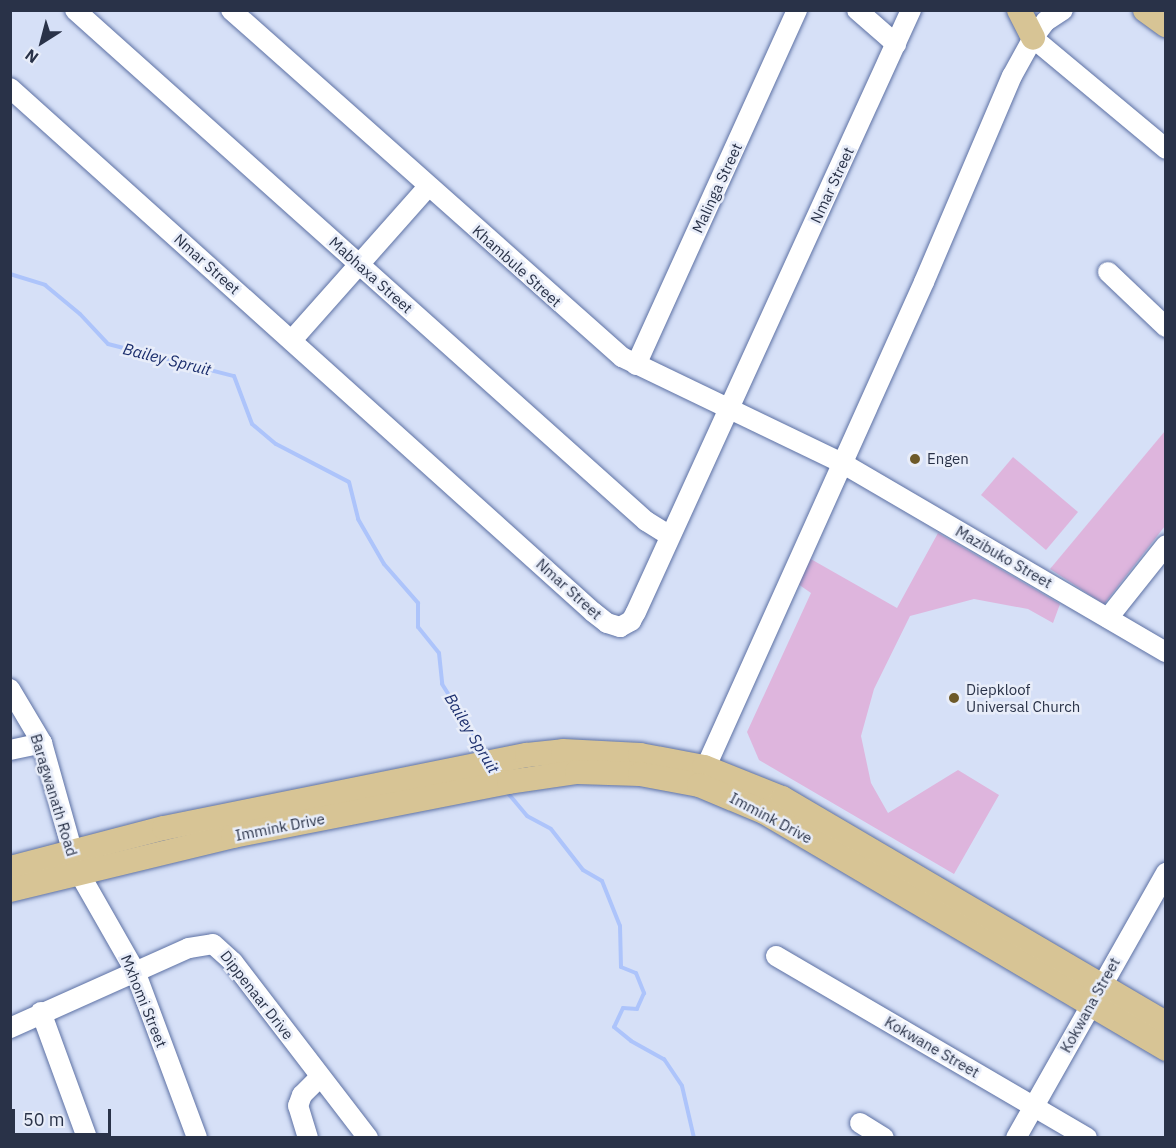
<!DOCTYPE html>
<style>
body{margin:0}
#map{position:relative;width:1176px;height:1148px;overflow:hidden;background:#d6e0f7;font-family:"IBM Plex Sans",sans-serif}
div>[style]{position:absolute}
.green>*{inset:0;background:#deb5dd}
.stream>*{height:4px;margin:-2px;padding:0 2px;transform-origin:2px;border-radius:2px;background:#adc4fb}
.roads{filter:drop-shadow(0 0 2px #5d71a4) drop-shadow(0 0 2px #5d71a4)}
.minor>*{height:20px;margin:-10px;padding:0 10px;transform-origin:10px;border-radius:10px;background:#fff}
.major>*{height:24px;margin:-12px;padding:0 12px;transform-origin:12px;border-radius:12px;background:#d7c495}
.dots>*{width:16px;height:16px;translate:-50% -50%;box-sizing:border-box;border:3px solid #e8edf9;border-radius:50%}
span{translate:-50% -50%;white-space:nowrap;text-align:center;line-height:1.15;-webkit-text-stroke:5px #e8edf9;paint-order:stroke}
.street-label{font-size:15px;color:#293248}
.poi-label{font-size:15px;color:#293248}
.left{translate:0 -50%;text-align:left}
.water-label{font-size:16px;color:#1a2d6c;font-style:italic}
.frame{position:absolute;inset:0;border:12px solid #293248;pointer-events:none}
.north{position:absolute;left:12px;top:12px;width:60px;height:60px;-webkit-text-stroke:4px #e8edf9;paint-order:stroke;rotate:216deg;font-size:16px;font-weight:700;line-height:24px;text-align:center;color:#293248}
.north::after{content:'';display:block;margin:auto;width:21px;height:27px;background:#293248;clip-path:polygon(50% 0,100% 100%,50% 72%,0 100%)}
.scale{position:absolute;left:12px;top:1109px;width:99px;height:27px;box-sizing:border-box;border:3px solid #293248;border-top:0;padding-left:8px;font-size:18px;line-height:21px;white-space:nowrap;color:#293248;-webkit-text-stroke:4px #e8edf9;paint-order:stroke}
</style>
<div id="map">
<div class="green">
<div style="clip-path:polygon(1165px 431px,1165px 526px,1104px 604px,1050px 569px)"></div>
<div style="clip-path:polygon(1013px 457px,1078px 512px,1046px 550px,981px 495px)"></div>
<div style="clip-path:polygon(938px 533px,1060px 604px,1053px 623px,1028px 609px,974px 599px,910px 616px,874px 689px,861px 736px,871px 783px,888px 813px,958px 770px,999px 795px,954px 874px,759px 760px,747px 732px,811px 593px,798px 584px,809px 558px,897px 608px)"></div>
</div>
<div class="stream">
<div style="left:10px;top:274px;width:37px;rotate:17deg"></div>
<div style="left:45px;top:285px;width:45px;rotate:39.6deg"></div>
<div style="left:80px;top:314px;width:41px;rotate:47deg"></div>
<div style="left:108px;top:344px;width:130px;rotate:14.3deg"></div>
<div style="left:234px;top:376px;width:51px;rotate:69.4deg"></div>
<div style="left:252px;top:424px;width:31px;rotate:40deg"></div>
<div style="left:276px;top:444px;width:82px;rotate:27.5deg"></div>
<div style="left:349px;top:482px;width:38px;rotate:76deg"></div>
<div style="left:358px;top:519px;width:52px;rotate:60deg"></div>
<div style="left:384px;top:564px;width:52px;rotate:48.9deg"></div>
<div style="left:418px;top:603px;width:24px;rotate:90deg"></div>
<div style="left:418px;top:627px;width:33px;rotate:51deg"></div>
<div style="left:439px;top:653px;width:31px;rotate:84deg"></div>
<div style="left:442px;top:684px;width:83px;rotate:57.8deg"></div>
<div style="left:507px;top:792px;width:31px;rotate:50deg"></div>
<div style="left:527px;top:816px;width:27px;rotate:28deg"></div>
<div style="left:551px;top:829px;width:52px;rotate:52deg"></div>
<div style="left:583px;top:870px;width:22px;rotate:30deg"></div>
<div style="left:602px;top:881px;width:48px;rotate:68.2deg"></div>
<div style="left:620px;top:926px;width:41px;rotate:88.6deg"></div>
<div style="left:621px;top:967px;width:16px;rotate:22deg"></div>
<div style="left:636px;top:973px;width:22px;rotate:68deg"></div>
<div style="left:644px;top:993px;width:17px;rotate:114deg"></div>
<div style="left:637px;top:1009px;width:14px;rotate:-176deg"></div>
<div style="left:623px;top:1008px;width:21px;rotate:115deg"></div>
<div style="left:614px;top:1027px;width:22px;rotate:39deg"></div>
<div style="left:631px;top:1041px;width:38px;rotate:29deg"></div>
<div style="left:664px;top:1059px;width:32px;rotate:56deg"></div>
<div style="left:682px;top:1086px;width:53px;rotate:77deg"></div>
</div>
<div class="roads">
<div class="minor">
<div style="left:75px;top:10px;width:766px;rotate:41.83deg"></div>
<div style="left:646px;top:521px;width:28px;rotate:32deg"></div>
<div style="left:231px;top:10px;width:523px;rotate:41.59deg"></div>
<div style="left:622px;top:357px;width:244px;rotate:25.7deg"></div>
<div style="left:842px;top:463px;width:375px;rotate:30.3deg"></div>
<div style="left:857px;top:10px;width:52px;rotate:41.1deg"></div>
<div style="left:1033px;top:38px;width:173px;rotate:39.8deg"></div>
<div style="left:10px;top:88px;width:784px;rotate:41.95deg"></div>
<div style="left:593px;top:612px;width:18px;rotate:38deg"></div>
<div style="left:607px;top:623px;width:14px;rotate:17deg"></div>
<div style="left:620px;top:627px;width:13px;rotate:-29deg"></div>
<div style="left:631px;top:621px;width:10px;rotate:-61deg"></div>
<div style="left:636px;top:612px;width:662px;rotate:-65.45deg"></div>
<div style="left:1108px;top:272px;width:80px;rotate:43.5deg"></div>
<div style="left:292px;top:340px;width:205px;rotate:-48.4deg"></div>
<div style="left:636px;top:365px;width:390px;rotate:-65.6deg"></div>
<div style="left:1108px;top:618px;width:93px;rotate:-51.5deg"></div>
<div style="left:10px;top:689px;width:63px;rotate:59.3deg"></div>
<div style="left:42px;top:743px;width:133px;rotate:74.3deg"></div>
<div style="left:78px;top:871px;width:115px;rotate:60.3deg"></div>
<div style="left:135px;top:971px;width:178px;rotate:69.6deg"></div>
<div style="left:10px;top:750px;width:33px;rotate:-12deg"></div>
<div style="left:700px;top:780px;width:546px;rotate:-65.78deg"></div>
<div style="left:924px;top:282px;width:224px;rotate:-66.9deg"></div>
<div style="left:1012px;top:76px;width:43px;rotate:-61.1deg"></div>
<div style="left:1033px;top:38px;width:21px;rotate:-53deg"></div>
<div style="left:1046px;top:21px;width:20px;rotate:-33deg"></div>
<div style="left:776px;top:956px;width:360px;rotate:30.3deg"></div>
<div style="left:41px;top:1012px;width:134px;rotate:69.9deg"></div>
<div style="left:10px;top:1028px;width:196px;rotate:-24.1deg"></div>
<div style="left:189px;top:948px;width:24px;rotate:-9deg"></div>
<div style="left:213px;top:944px;width:27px;rotate:42deg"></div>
<div style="left:233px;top:962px;width:222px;rotate:52.5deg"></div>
<div style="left:860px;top:1123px;width:28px;rotate:32deg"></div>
<div style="left:308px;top:1138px;width:34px;rotate:-107deg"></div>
<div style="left:298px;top:1106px;width:12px;rotate:-70deg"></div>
<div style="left:302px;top:1095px;width:25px;rotate:-45deg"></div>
<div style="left:1016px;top:1138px;width:305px;rotate:-60.5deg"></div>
</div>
<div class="major">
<div style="left:1019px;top:10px;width:31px;rotate:63deg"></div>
<div style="left:1145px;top:10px;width:26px;rotate:36deg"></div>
<div style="left:10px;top:868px;width:159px;rotate:-14.6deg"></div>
<div style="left:164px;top:828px;width:370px;rotate:-11.4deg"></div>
<div style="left:527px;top:755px;width:36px;rotate:-6deg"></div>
<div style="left:563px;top:751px;width:77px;rotate:3deg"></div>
<div style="left:640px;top:755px;width:65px;rotate:10.6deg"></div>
<div style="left:704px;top:767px;width:84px;rotate:21.7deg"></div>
<div style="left:782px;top:798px;width:445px;rotate:30.4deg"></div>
<div style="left:10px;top:890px;width:229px;rotate:-13.6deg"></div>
<div style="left:233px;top:836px;width:281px;rotate:-11.1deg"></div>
<div style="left:509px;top:782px;width:69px;rotate:-8.4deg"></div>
<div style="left:577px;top:772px;width:63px;rotate:1.8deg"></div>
<div style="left:640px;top:774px;width:60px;rotate:10.6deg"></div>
<div style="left:699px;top:785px;width:70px;rotate:22.6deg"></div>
<div style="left:764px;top:812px;width:467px;rotate:30.5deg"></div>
</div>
</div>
<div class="dots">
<div style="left:915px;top:459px;background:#6d5928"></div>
<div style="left:954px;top:698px;background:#6d5928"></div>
</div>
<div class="street-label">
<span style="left:832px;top:185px;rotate:-65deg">Nmar Street</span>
<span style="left:717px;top:188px;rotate:-65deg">Malinga Street</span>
<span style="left:207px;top:264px;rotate:42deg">Nmar Street</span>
<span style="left:517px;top:266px;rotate:42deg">Khambule Street</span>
<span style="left:371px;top:275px;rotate:42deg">Mabhaxa Street</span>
<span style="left:1004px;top:557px;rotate:30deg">Mazibuko Street</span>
<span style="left:569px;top:589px;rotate:42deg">Nmar Street</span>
<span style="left:54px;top:795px;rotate:73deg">Baragwanath Road</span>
<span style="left:771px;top:818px;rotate:28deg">Immink Drive</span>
<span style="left:280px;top:827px;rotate:-11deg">Immink Drive</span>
<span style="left:257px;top:995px;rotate:52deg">Dippenaar Drive</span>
<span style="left:144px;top:1001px;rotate:68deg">Mxhomi Street</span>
<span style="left:1090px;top:1005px;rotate:-61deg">Kokwana Street</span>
<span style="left:932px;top:1047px;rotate:30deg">Kokwane Street</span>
</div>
<div class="poi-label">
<span class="left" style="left:927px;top:459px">Engen</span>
<span class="left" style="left:966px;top:698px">Diepkloof<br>Universal Church</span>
</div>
<div class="water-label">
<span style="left:167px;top:359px;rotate:14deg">Bailey Spruit</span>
<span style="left:472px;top:733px;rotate:59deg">Bailey Spruit</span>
</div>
<div class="frame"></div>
<div class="north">N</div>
<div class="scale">50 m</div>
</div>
